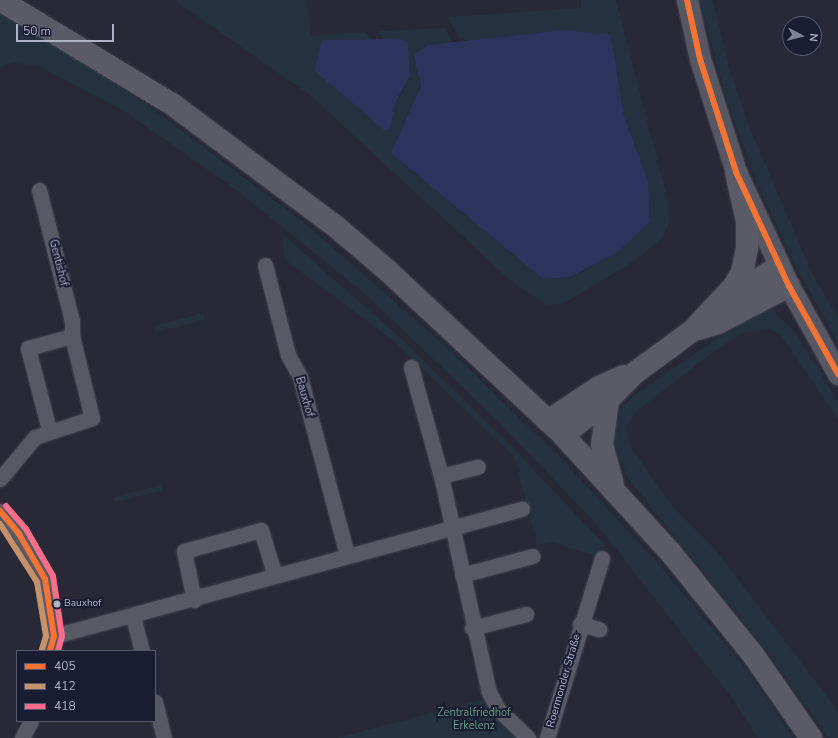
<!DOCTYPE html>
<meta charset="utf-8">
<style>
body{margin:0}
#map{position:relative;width:838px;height:738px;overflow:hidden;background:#272937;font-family:"Nunito Sans",sans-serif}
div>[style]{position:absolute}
.green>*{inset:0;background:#23323e}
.water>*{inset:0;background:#2c335d}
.roads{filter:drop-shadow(0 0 1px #42444e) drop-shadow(0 0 1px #42444e)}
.street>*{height:15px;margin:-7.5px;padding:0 7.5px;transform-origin:7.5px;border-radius:7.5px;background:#575965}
.secondary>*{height:21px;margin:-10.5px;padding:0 10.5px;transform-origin:10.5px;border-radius:10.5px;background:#565763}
.primary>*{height:22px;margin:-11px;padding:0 11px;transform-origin:11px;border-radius:11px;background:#5a5b67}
.bus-1>*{height:6px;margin:-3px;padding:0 3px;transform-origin:3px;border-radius:3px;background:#f57335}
.bus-2>*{height:6px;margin:-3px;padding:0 3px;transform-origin:3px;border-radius:3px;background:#c7916a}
.bus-3>*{height:6px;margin:-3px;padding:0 3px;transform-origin:3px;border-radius:3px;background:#fb6d88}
.dots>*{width:11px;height:11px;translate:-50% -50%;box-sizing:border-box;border:2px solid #1a1d32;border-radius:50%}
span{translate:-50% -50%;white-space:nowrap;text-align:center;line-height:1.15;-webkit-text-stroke:4px #1a1d32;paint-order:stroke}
.bus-label{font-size:10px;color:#b0b2c9}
.left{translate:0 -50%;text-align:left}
.street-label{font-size:11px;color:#b0b2c9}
.park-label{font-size:11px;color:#649d81}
.legend{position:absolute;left:16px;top:650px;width:140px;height:72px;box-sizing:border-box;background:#1a1d32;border:1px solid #56596e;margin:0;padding:5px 7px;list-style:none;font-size:12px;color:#b0b2c9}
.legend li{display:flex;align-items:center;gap:8px;height:20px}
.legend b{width:20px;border:1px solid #56596e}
.north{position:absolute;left:782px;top:16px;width:40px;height:40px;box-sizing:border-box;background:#1a1d32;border:1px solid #56596e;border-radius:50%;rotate:97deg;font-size:11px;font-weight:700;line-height:16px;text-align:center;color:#b0b2c9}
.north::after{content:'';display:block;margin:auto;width:14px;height:18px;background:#808296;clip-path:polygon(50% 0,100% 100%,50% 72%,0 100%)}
.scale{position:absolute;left:16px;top:24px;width:98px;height:18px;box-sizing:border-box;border:2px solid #b0b2c9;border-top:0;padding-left:5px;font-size:12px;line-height:14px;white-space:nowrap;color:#b0b2c9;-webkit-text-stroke:3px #1a1d32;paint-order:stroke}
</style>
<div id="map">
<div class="green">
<div style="clip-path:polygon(174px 0,307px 0,311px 36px,365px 32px,372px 39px,321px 40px,390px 129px,395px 103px,404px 91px,401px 39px,383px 39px,378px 31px,445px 28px,453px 44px,428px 45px,414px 55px,421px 86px,391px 153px,543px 279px,571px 277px,617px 253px,650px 222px,648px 181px,624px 116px,611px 35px,508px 36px,473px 42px,458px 37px,448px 17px,581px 8px,581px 0,616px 0,668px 201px,669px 222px,664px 236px,637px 259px,563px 304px,547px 305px,512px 282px,310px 95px)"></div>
<div style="clip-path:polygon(700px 0,713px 0,729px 68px,750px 128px,812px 273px,838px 318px,838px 343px,795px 264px,760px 189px,727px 102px)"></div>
<div style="clip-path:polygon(0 13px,51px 40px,165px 118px,302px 221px,442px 343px,557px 454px,664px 570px,750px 674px,793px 738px,758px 738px,732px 698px,599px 527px,498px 421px,363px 292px,235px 189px,124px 111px,39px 66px,13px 63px,0 67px)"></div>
<div style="clip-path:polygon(282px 234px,404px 341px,514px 449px,604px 544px,600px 557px,550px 542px,537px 545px,515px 458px,395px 342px,285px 260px)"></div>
<div style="clip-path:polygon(772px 310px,794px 331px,838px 401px,838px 419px,780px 334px,769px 329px,742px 333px,715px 351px,634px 413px,627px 427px,630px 446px,673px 507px,716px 550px,838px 711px,838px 738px,829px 738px,764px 647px,630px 481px,613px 448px,611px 425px,619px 409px,634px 395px,753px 314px)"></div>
<div style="clip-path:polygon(203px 313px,205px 320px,156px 332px,154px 326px)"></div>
<div style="clip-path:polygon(161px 485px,162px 491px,115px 502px,114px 497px)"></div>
<div style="clip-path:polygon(481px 700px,518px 738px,336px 738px)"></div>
</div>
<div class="water">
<div style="clip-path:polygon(564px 30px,611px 35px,624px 116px,648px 181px,650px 222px,617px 253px,570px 277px,543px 279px,391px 153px,421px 86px,414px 55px,428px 45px)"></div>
<div style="clip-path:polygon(401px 39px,408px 43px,410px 76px,395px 103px,390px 129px,384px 130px,315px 71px,321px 40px)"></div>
</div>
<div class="roads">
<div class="street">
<div style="left:265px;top:265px;width:93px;rotate:75.7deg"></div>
<div style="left:288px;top:355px;width:25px;rotate:61deg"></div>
<div style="left:300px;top:377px;width:184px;rotate:75.2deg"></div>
<div style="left:411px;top:367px;width:113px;rotate:74.6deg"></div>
<div style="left:441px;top:476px;width:221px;rotate:77.5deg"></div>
<div style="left:489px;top:692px;width:19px;rotate:62deg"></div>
<div style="left:498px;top:709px;width:42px;rotate:44deg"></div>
<div style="left:49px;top:430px;width:85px;rotate:-104.4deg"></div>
<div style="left:28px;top:348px;width:46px;rotate:-15.3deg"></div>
<div style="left:441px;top:476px;width:38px;rotate:-14deg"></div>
<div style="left:0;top:479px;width:55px;rotate:-50.2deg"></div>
<div style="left:35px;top:437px;width:60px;rotate:-18.4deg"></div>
<div style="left:92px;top:418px;width:84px;rotate:-103.7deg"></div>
<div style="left:72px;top:336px;width:15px;rotate:-90deg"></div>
<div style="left:72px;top:321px;width:135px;rotate:-104.1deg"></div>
<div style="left:0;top:511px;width:30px;rotate:50deg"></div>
<div style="left:19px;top:534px;width:52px;rotate:60deg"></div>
<div style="left:45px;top:579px;width:58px;rotate:81deg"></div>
<div style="left:54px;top:636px;width:16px;rotate:105deg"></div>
<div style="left:462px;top:575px;width:73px;rotate:-15deg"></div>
<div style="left:194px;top:600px;width:50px;rotate:-101.5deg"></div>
<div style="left:184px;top:551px;width:80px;rotate:-15.3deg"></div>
<div style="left:261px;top:530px;width:48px;rotate:73.1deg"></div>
<div style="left:133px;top:616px;width:36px;rotate:76deg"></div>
<div style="left:580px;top:624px;width:20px;rotate:15deg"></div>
<div style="left:472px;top:628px;width:56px;rotate:-14.5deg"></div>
<div style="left:54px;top:636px;width:485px;rotate:-15.2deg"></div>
<div style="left:155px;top:702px;width:37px;rotate:76deg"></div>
<div style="left:22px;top:738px;width:19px;rotate:-62deg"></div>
<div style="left:547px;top:738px;width:188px;rotate:-73deg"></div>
</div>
<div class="secondary">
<div style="left:687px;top:0;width:60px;rotate:77.6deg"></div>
<div style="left:700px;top:59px;width:119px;rotate:72.3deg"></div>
<div style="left:736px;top:172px;width:126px;rotate:65.1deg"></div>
<div style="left:789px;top:286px;width:101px;rotate:60.9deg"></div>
</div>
<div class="primary">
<div style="left:0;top:0;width:201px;rotate:31.2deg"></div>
<div style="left:172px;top:104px;width:202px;rotate:36.8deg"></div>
<div style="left:334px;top:225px;width:71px;rotate:40.4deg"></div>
<div style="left:388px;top:271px;width:240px;rotate:43.1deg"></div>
<div style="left:563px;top:435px;width:160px;rotate:47.5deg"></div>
<div style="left:671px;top:553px;width:132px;rotate:51.1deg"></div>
<div style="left:754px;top:656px;width:100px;rotate:55.2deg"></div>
<div style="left:728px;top:299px;width:61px;rotate:-32.9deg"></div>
<div style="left:698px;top:329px;width:21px;rotate:-17deg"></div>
<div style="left:718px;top:323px;width:80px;rotate:-27.5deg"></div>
<div style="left:608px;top:400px;width:45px;rotate:97.6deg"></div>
<div style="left:602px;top:445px;width:41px;rotate:74.6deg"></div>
<div style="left:548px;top:421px;width:61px;rotate:-33.7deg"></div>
<div style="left:599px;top:387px;width:27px;rotate:-24deg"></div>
<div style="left:563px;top:435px;width:57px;rotate:-37.9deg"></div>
<div style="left:608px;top:400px;width:40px;rotate:-45deg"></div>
<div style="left:636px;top:372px;width:69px;rotate:-36.2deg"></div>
<div style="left:692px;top:331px;width:62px;rotate:-47deg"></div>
<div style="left:734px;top:286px;width:16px;rotate:-60deg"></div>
<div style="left:742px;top:272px;width:25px;rotate:-78deg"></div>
<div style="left:747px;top:248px;width:27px;rotate:-90deg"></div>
<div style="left:747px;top:221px;width:50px;rotate:-102.7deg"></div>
</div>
</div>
<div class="bus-1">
<div style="left:687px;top:0;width:60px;rotate:77.6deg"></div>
<div style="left:700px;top:59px;width:119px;rotate:72.3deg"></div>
<div style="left:736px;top:172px;width:126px;rotate:65.1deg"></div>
<div style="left:789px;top:286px;width:101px;rotate:60.9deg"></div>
<div style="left:0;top:511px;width:30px;rotate:50deg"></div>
<div style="left:19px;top:534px;width:52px;rotate:60deg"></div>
<div style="left:45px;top:579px;width:58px;rotate:81deg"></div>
<div style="left:54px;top:636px;width:16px;rotate:105deg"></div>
</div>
<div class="bus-2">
<div style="left:0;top:524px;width:69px;rotate:57.5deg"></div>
<div style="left:37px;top:582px;width:55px;rotate:80.5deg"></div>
<div style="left:46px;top:636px;width:14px;rotate:107deg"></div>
</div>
<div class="bus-3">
<div style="left:6px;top:506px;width:30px;rotate:49deg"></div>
<div style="left:26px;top:529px;width:54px;rotate:60.1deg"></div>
<div style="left:53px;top:576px;width:61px;rotate:81.5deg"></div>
<div style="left:62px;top:636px;width:16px;rotate:105deg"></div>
</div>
<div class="dots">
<div style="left:57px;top:604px;background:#b0b2c9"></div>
</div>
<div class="bus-label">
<span class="left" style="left:64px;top:604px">Bauxhof</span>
</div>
<div class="street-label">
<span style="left:58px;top:263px;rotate:76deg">Gentishof</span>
<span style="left:304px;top:397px;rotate:74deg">Bauxhof</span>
<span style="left:564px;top:681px;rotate:-74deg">Roermonder Straße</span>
</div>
<div class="park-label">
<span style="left:474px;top:720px">Zentralfriedhof<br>Erkelenz</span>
</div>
<ul class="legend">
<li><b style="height:5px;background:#f57335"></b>405</li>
<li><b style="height:5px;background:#c7916a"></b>412</li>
<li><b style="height:5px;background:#fb6d88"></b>418</li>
</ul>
<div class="north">N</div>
<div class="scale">50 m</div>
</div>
